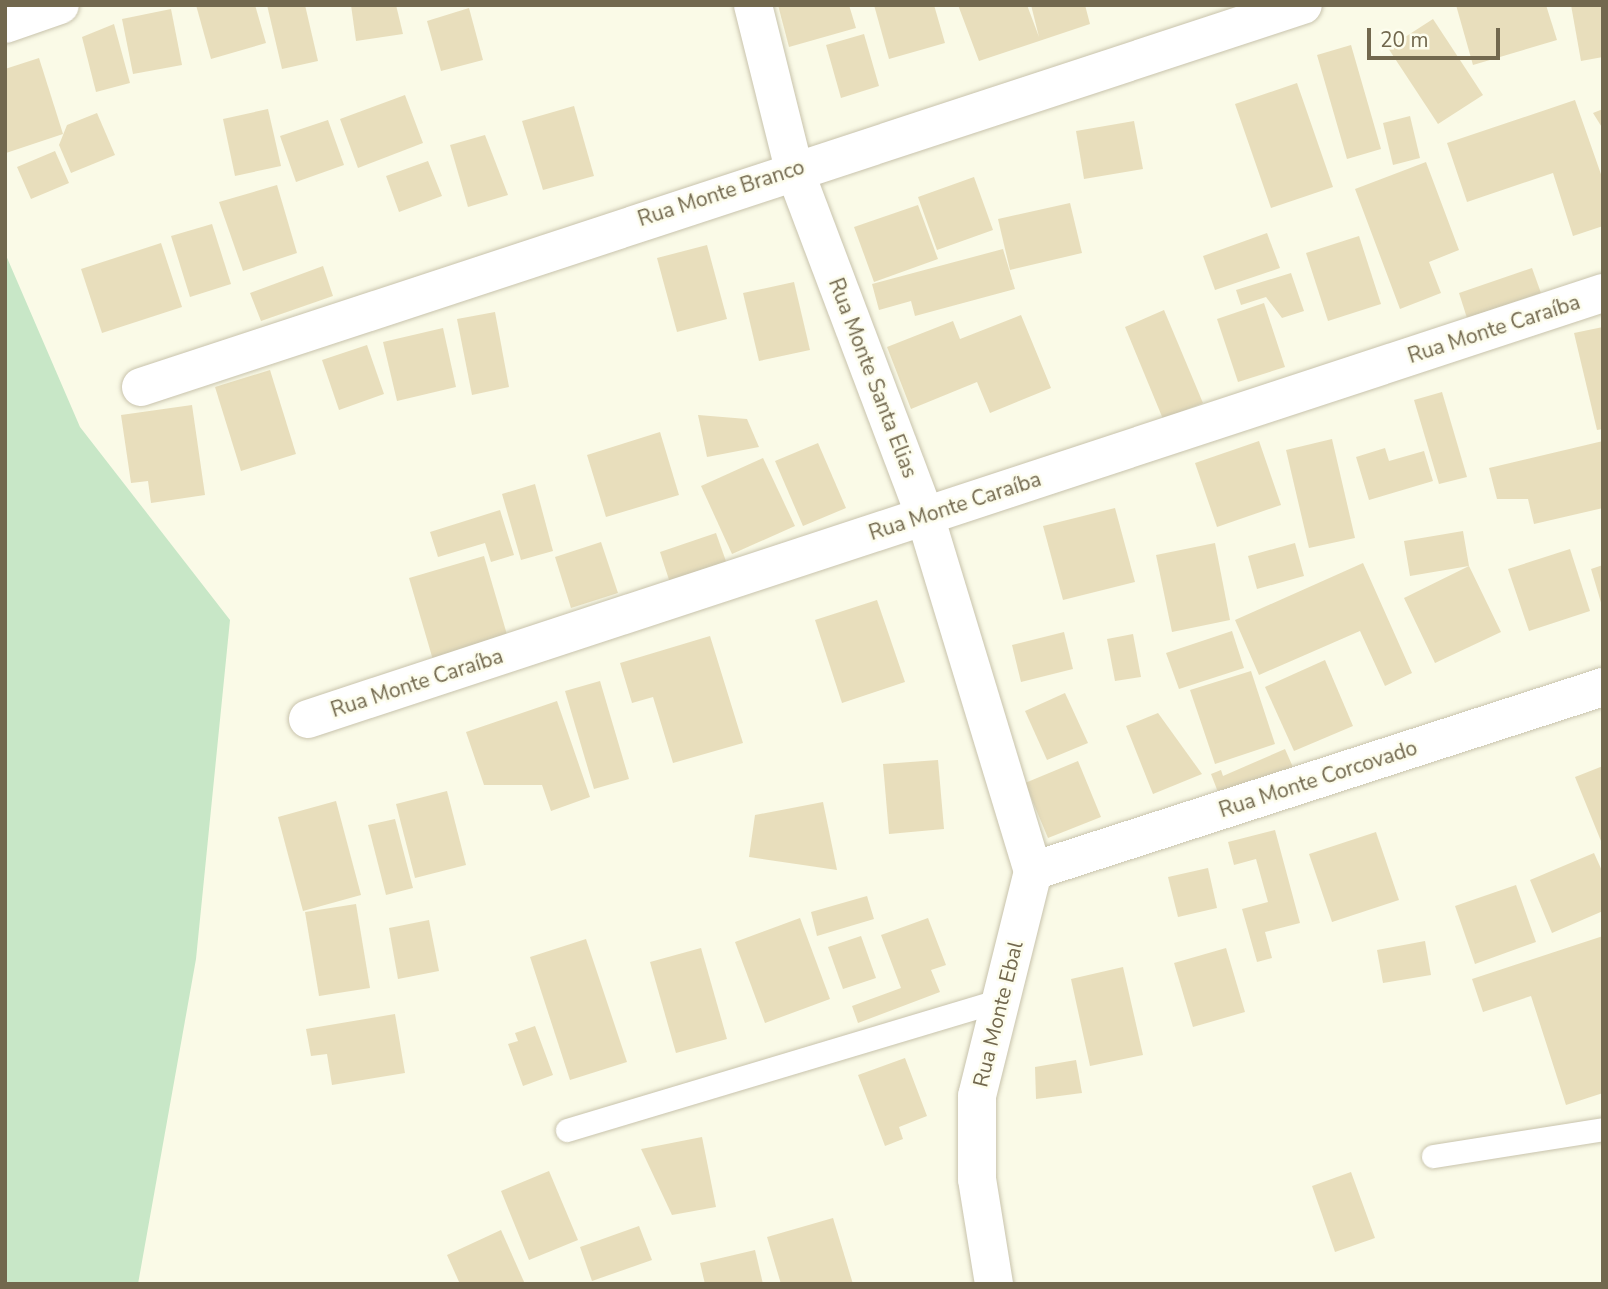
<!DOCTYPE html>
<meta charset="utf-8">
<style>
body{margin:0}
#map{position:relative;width:1608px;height:1289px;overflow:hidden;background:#fafae7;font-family:"Nunito Sans",sans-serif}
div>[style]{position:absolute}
.green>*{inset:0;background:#c8e7c7}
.building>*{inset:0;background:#e8debc}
.roads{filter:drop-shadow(0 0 2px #c8c3ac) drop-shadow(0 0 2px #c8c3ac)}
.lane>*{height:23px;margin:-11.5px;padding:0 11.5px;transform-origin:11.5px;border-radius:11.5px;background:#fff}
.street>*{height:38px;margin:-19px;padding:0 19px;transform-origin:19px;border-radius:19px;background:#fff}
span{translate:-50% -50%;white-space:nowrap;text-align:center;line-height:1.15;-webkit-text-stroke:5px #fdfded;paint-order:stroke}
.street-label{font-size:21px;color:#72684e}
.frame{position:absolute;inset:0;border:7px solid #72684e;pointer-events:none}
.scale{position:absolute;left:1367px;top:28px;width:133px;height:32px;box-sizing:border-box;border:4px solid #72684e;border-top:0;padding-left:9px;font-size:21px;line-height:24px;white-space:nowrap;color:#72684e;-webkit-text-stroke:5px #fdfded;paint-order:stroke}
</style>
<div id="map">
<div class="green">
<div style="clip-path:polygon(5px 253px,80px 427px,230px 620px,196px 959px,138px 1284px,5px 1284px)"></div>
</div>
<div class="building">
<div style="clip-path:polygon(196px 5px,255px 5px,266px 43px,211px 59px)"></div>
<div style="clip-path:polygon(267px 5px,305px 5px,318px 61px,282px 69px)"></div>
<div style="clip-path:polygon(351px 5px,396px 5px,403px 34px,356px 41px)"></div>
<div style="clip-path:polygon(778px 5px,849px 5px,856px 28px,789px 47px)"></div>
<div style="clip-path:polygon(874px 5px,934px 5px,945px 43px,889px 59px)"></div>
<div style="clip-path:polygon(958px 5px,1027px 5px,1039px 37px,1031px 5px,1085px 5px,1090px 24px,979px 61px)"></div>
<div style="clip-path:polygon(1456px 5px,1546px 5px,1557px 40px,1473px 65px)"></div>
<div style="clip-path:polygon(1571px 5px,1603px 5px,1603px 57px,1581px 61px)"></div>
<div style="clip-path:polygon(469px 8px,483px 60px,441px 71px,427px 21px)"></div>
<div style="clip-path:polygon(171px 9px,182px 65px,133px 74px,122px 19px)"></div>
<div style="clip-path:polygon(1433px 19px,1483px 95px,1438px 124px,1388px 48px)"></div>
<div style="clip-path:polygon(114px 24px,130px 83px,96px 92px,82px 37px)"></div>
<div style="clip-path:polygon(864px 34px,879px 86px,841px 98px,826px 45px)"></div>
<div style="clip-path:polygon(1351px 45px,1381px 149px,1347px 159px,1317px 55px)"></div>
<div style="clip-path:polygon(39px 58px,63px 134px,6px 153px,5px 69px)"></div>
<div style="clip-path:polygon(1297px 83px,1333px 187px,1271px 208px,1235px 104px)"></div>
<div style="clip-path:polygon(405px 95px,423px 143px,358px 168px,340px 119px)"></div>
<div style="clip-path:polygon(1575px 100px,1603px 180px,1603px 226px,1573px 236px,1553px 173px,1467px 202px,1447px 143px)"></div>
<div style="clip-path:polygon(574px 106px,594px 176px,543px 190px,522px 121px)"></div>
<div style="clip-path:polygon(268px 109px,281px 166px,235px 176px,223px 119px)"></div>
<div style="clip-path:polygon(1603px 109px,1603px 129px,1593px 113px)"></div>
<div style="clip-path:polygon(97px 113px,115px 155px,71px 173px,59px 145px,67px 125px)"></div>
<div style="clip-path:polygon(1410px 116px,1420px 158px,1393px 165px,1383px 123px)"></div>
<div style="clip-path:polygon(328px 120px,344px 165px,296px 182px,280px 136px)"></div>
<div style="clip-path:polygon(1134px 121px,1143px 169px,1084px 179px,1076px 131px)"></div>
<div style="clip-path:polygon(485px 135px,508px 195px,468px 207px,450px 145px)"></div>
<div style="clip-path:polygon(55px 151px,69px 183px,31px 199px,17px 167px)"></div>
<div style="clip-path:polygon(428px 161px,442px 196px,399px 212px,386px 176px)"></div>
<div style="clip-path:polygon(1426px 162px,1459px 250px,1429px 262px,1441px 293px,1400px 309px,1355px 189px)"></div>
<div style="clip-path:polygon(974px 177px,993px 230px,937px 250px,918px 197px)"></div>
<div style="clip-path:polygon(277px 185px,297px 253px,243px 271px,219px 202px)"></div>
<div style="clip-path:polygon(1070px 203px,1082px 253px,1010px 270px,998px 219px)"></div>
<div style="clip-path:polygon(918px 205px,938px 259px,874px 282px,854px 227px)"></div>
<div style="clip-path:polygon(212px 224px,231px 284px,190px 297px,171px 236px)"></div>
<div style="clip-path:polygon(1267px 233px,1280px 268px,1215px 290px,1203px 256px)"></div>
<div style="clip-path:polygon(1359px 236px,1381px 304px,1328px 321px,1306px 253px)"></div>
<div style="clip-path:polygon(161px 243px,182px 307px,102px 333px,81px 269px)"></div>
<div style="clip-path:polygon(707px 245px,727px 319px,677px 332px,657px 258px)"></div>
<div style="clip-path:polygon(1003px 249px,1015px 289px,915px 316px,911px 301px,879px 310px,872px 284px)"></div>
<div style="clip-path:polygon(323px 266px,333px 296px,261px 321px,250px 293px)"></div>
<div style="clip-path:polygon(1532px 268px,1541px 293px,1467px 318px,1459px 293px)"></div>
<div style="clip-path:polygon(1291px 273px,1304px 311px,1282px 318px,1266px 297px,1241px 305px,1236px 290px)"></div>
<div style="clip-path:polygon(794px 282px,810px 350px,759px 361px,743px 293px)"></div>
<div style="clip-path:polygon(1264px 303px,1285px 367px,1238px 382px,1217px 319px)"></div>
<div style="clip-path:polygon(1164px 310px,1203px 403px,1163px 419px,1125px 327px)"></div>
<div style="clip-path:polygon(495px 312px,509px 387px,472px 395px,457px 319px)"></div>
<div style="clip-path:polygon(1021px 315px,1051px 388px,990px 413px,977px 382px,911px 409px,887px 347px,953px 321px,960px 339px)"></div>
<div style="clip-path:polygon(1603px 327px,1603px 429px,1597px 430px,1574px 333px)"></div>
<div style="clip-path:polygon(443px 328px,456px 387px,397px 401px,383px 342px)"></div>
<div style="clip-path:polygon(367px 345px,384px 394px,339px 410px,322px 360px)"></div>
<div style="clip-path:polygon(270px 370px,296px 454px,241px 471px,215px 387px)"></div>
<div style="clip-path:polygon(1442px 392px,1467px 477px,1439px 484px,1414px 400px)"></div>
<div style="clip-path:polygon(192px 405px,205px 495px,151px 503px,148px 481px,131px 483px,121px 415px)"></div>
<div style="clip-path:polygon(698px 415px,747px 419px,759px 447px,707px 457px)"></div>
<div style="clip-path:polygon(660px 432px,679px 495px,606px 517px,587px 455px)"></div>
<div style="clip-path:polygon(1332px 439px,1355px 538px,1309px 548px,1286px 450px)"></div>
<div style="clip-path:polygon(1259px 441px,1281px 505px,1217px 527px,1195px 463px)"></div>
<div style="clip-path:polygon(1603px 441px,1603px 508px,1534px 524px,1528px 499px,1497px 499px,1489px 468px)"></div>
<div style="clip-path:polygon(818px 443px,846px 508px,803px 526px,775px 461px)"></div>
<div style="clip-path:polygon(1385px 448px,1389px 461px,1424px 451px,1433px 481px,1369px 500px,1356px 457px)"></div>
<div style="clip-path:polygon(763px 458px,795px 526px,732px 554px,701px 486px)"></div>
<div style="clip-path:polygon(535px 484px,553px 551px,521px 560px,502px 494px)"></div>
<div style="clip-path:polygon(1115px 508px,1135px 582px,1063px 600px,1043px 526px)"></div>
<div style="clip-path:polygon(500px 510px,514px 555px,491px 562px,485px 543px,438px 557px,430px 532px)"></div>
<div style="clip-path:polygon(1463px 531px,1469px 566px,1501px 632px,1435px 663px,1404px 598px,1469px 566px,1410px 576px,1404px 541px)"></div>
<div style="clip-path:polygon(716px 533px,728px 567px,671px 586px,660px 552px)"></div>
<div style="clip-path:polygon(601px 542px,618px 593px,571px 608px,555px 557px)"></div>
<div style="clip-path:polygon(1215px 543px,1230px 620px,1172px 632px,1156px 555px)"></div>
<div style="clip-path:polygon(1295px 543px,1304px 576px,1257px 589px,1248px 556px)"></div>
<div style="clip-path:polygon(1570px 549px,1590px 611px,1529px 631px,1508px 569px)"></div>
<div style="clip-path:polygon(484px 556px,508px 638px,433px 660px,409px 578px)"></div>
<div style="clip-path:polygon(1363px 563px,1412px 673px,1385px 686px,1360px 631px,1259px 675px,1235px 620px)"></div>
<div style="clip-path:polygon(1603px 565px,1603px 605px,1602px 606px,1591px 569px)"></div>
<div style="clip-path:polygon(877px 600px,905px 682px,842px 703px,815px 620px)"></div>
<div style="clip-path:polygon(1232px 631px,1244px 668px,1179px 689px,1166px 653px)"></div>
<div style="clip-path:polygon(1064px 632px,1073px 669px,1021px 682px,1012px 645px)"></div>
<div style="clip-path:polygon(1133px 634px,1141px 677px,1115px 681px,1107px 639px)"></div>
<div style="clip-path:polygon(710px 636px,743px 743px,673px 763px,653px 697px,632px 703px,620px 663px)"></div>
<div style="clip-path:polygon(1325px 660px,1353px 726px,1294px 751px,1265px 687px)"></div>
<div style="clip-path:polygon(1251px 671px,1275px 744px,1215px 764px,1190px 690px)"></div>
<div style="clip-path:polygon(600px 681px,629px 779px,594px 789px,565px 691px)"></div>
<div style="clip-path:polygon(1065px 693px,1088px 743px,1047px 760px,1025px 711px)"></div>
<div style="clip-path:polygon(557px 701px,590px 797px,551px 811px,542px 785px,484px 785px,466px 732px)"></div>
<div style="clip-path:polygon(1158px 713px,1202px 774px,1153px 794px,1126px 726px)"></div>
<div style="clip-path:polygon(1285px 749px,1296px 774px,1223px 805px,1211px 774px,1221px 770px,1223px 776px)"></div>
<div style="clip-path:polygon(938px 760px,944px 829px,889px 834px,883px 764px)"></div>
<div style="clip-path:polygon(1078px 761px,1101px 817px,1048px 838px,1025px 783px)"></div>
<div style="clip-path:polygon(1603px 766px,1603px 846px,1575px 777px)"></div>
<div style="clip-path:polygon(447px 791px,466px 865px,415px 878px,396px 804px)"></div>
<div style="clip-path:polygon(336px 801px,361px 895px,303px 911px,278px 817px)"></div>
<div style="clip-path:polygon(823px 802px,837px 870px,749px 857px,755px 815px)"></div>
<div style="clip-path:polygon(395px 819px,413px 888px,386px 895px,368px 825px)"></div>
<div style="clip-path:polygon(1275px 830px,1300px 923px,1265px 932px,1272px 958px,1257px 962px,1242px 909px,1268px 902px,1256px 859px,1234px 865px,1228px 842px)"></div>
<div style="clip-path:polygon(1376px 832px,1399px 900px,1332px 922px,1309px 854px)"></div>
<div style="clip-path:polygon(1594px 853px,1603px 873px,1603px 911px,1552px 933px,1530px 880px)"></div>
<div style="clip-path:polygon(1208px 868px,1217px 908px,1178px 917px,1168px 877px)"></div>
<div style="clip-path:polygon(1516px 885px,1536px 942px,1475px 964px,1455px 906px)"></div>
<div style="clip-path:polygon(867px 896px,874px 919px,817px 936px,811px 912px)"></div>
<div style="clip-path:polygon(356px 904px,370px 988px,319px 996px,305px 912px)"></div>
<div style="clip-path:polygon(800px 918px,830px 999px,765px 1023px,735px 942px)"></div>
<div style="clip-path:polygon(928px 918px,946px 965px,931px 970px,940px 992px,858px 1023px,852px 1006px,901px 988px,881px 935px)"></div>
<div style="clip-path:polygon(429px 920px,439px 971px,398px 979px,389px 928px)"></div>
<div style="clip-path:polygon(861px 936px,876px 978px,843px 989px,828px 947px)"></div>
<div style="clip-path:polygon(1603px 936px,1603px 1093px,1566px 1105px,1531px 996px,1483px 1012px,1472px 979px)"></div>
<div style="clip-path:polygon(586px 939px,627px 1062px,570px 1080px,530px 957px)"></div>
<div style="clip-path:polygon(1425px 941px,1431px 975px,1383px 983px,1377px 950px)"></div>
<div style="clip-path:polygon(701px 948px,727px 1039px,676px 1053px,650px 962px)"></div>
<div style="clip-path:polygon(1226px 948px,1245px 1012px,1193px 1027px,1174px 963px)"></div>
<div style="clip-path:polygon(1123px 967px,1143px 1055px,1090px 1066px,1071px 979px)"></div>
<div style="clip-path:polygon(395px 1014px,405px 1073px,332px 1085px,327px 1054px,311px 1056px,306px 1029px)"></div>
<div style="clip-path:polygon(535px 1026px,553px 1075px,523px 1086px,508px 1044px,518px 1041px,515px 1033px)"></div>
<div style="clip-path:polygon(905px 1058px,927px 1116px,899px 1127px,903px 1139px,885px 1146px,858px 1075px)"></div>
<div style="clip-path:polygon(1076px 1060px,1082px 1093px,1036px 1099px,1035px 1067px)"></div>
<div style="clip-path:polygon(702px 1137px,716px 1207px,672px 1215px,641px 1149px)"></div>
<div style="clip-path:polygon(549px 1171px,578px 1240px,529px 1260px,501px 1191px)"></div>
<div style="clip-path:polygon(1351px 1172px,1375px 1238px,1335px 1252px,1312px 1186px)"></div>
<div style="clip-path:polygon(833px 1218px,853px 1284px,781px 1284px,767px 1237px)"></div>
<div style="clip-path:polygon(639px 1226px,652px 1260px,592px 1281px,580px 1247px)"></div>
<div style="clip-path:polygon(501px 1230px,525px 1284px,460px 1284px,447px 1255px)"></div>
<div style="clip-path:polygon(755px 1250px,763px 1284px,705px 1284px,700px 1263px)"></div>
</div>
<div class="roads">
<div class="lane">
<div style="left:567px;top:1130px;width:455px;rotate:-16.7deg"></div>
<div style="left:1433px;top:1156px;width:172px;rotate:-9deg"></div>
</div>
<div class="street">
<div style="left:753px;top:5px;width:169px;rotate:76deg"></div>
<div style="left:794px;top:169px;width:371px;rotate:69.3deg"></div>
<div style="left:925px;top:516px;width:371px;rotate:73.1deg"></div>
<div style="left:5px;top:24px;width:58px;rotate:-19.1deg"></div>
<div style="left:141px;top:387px;width:1223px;rotate:-18.2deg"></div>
<div style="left:308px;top:719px;width:1363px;rotate:-18.21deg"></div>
<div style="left:1033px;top:871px;width:599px;rotate:-17.89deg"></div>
<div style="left:994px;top:1284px;width:106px;rotate:-99.2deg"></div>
<div style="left:977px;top:1179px;width:83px;rotate:-90deg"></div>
<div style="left:977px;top:1096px;width:232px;rotate:-76deg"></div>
</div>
</div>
<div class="street-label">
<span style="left:721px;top:193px;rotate:-18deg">Rua Monte Branco</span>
<span style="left:1494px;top:329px;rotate:-18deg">Rua Monte Caraíba</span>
<span style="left:873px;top:378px;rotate:69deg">Rua Monte Santa Elias</span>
<span style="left:955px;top:506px;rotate:-18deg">Rua Monte Caraíba</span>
<span style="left:417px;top:683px;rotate:-18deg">Rua Monte Caraíba</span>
<span style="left:1318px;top:779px;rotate:-18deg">Rua Monte Corcovado</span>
<span style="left:998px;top:1014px;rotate:-76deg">Rua Monte Ebal</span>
</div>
<div class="frame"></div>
<div class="scale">20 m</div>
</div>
